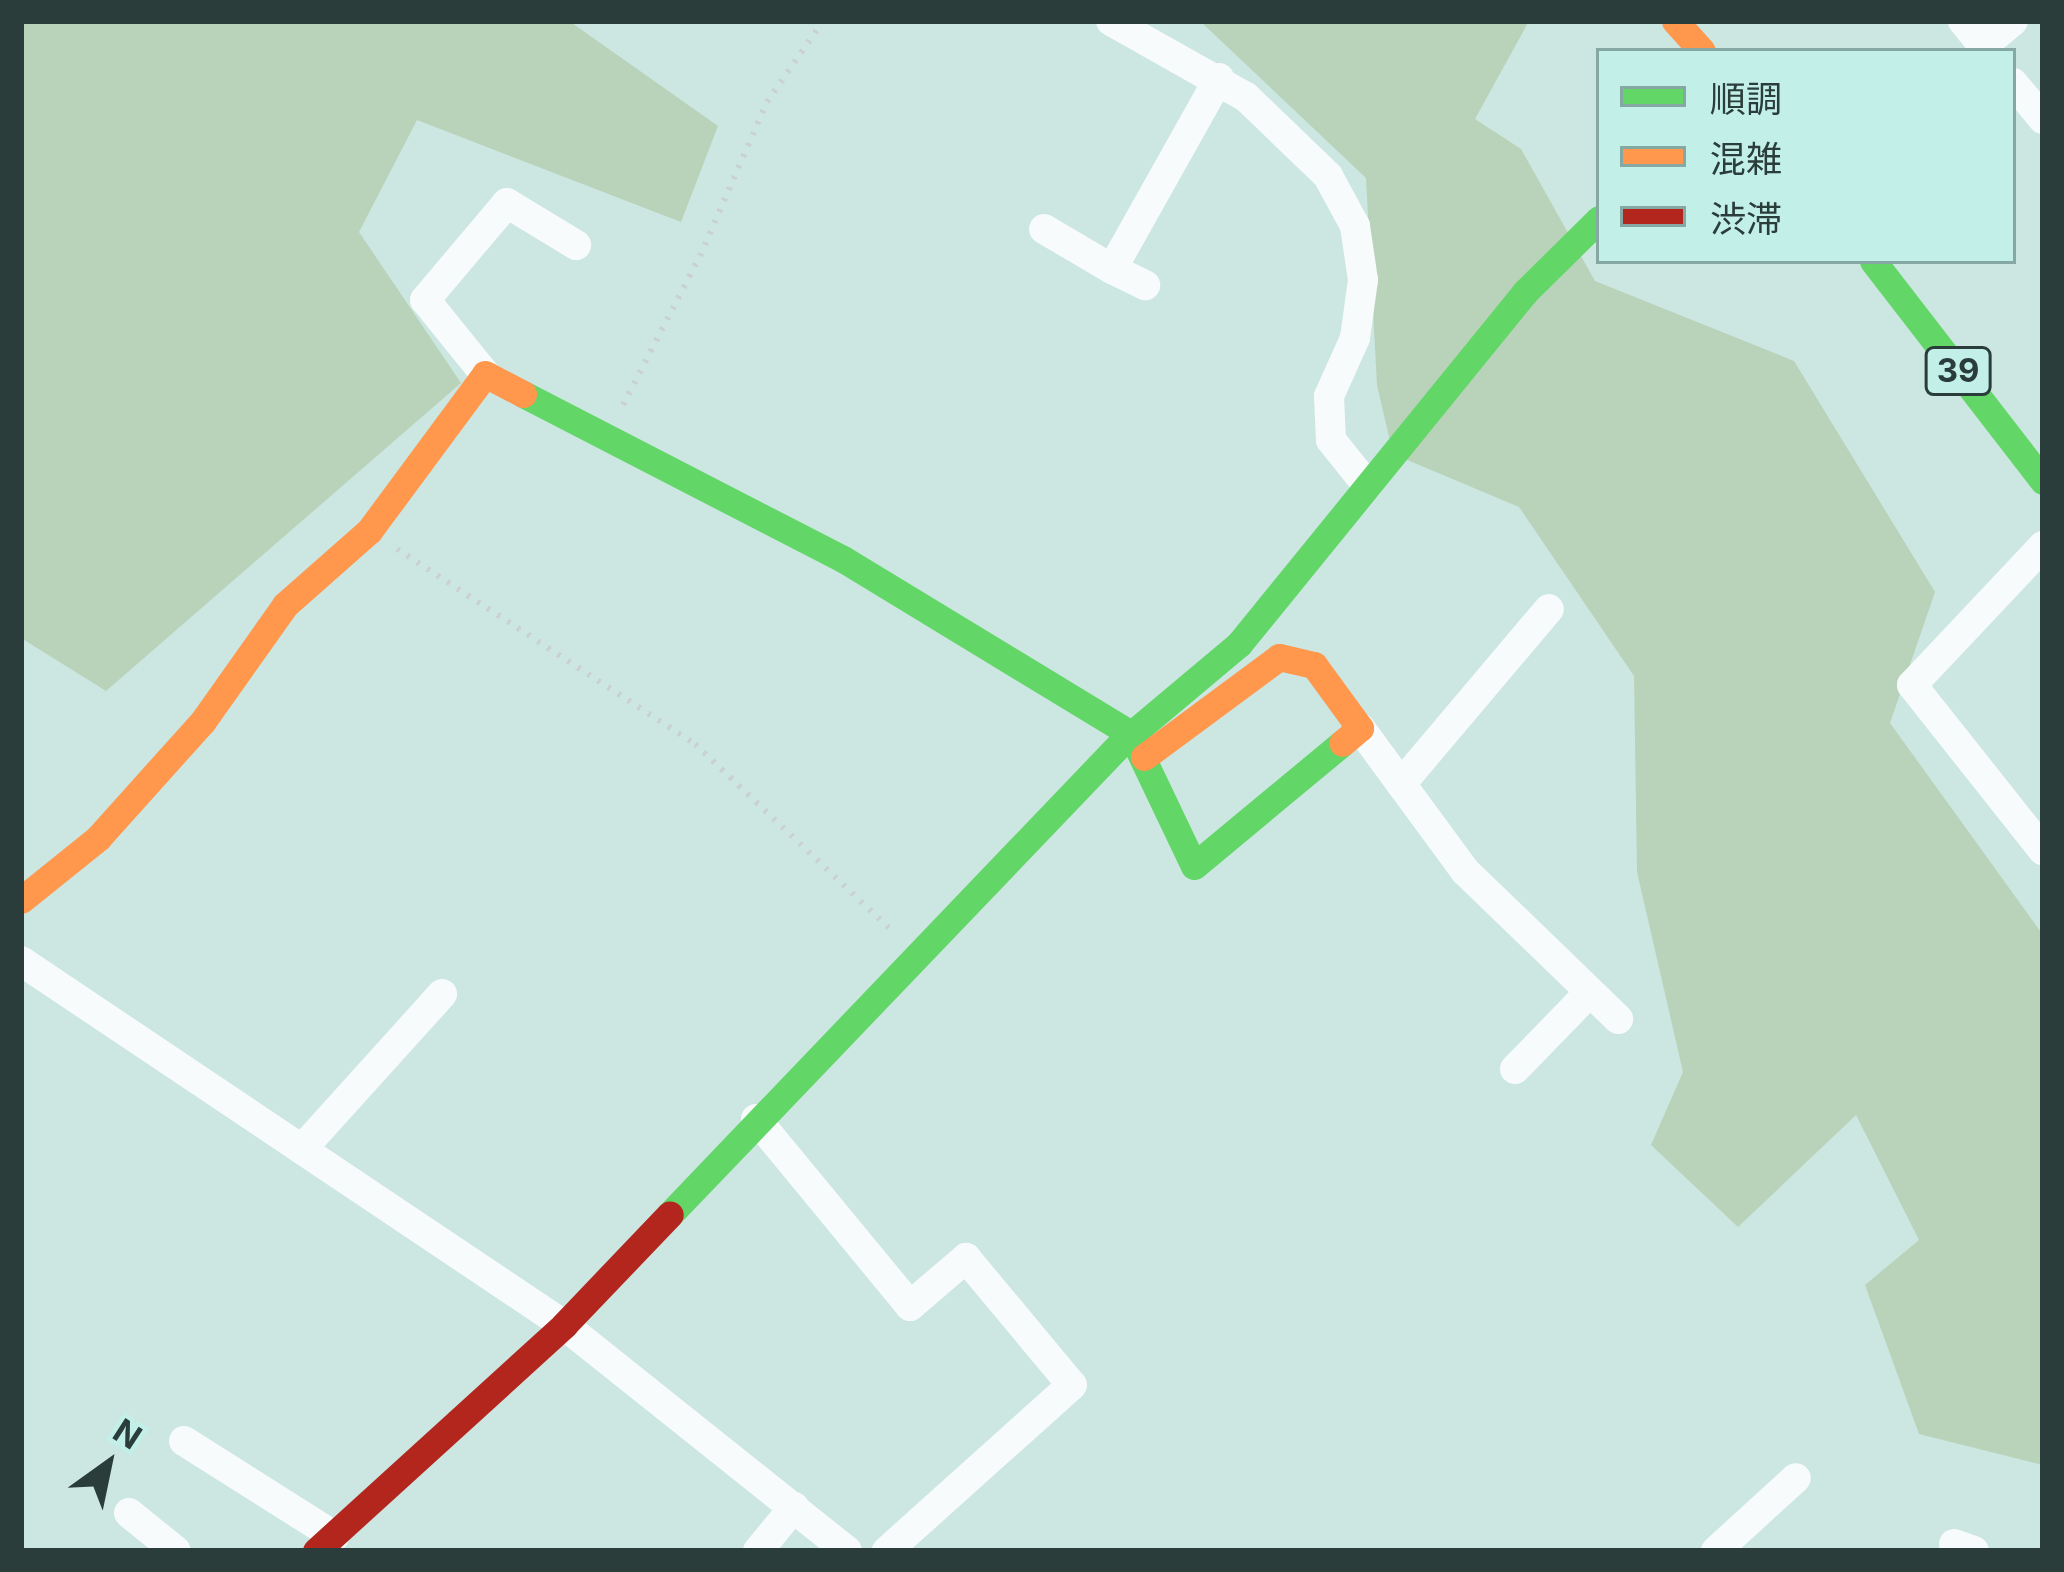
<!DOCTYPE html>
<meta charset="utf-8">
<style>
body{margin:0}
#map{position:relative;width:2064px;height:1572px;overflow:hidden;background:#cce6e2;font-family:Inter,"Noto Sans JP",sans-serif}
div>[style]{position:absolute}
.green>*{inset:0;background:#b8d3b9}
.path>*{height:6px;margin-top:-3px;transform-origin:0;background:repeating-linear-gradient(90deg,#cad2d1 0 3px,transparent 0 12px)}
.street>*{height:30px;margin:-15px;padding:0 15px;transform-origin:15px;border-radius:15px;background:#f7fbfb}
.fast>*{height:27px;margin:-13.5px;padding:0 13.5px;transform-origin:13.5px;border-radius:13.5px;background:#63d668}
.slow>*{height:27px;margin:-13.5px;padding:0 13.5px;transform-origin:13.5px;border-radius:13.5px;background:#ff974d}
.jam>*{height:27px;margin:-13.5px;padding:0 13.5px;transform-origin:13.5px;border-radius:13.5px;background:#b3261e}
span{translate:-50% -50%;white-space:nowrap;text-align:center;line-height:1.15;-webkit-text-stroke:9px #c2f0e9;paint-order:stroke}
.shield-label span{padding:3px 9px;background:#c2f0e9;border:3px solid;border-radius:9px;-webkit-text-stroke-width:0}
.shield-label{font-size:33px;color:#2a3d3a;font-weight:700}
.frame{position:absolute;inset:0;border:24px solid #2a3d3a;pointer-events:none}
.legend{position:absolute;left:1596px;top:48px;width:420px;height:216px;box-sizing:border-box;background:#c2f0e9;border:3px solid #85a8a3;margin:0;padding:15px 21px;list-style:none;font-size:36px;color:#2a3d3a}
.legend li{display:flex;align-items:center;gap:24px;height:60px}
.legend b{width:60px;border:3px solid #85a8a3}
.north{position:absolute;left:48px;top:1404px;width:120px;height:120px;-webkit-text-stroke:9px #c2f0e9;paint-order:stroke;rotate:33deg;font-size:33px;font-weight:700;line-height:48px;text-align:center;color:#2a3d3a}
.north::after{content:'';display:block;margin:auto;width:42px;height:54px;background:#2a3d3a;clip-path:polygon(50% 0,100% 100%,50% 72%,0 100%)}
</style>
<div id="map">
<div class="green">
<div style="clip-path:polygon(21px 21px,569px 21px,718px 126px,681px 222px,417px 120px,359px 232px,461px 383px,106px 691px,21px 638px)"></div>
<div style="clip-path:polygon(1200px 21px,1529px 21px,1475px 119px,1521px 149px,1595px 281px,1794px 361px,1935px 592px,1890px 723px,2043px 935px,2043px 1465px,1919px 1434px,1865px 1285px,1919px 1240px,1856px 1115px,1738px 1227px,1651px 1145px,1683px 1072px,1637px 872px,1634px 676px,1519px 507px,1393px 454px,1377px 385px,1366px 178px)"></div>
</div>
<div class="path">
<div style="left:623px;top:405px;width:168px;rotate:-62.7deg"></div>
<div style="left:700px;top:256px;width:168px;rotate:-66.5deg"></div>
<div style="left:767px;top:102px;width:98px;rotate:-55.3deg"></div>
<div style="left:397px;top:549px;width:356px;rotate:33.2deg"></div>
<div style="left:695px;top:744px;width:267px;rotate:43.5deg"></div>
</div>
<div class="street">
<div style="left:1111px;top:21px;width:155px;rotate:29.4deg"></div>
<div style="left:1246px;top:97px;width:114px;rotate:43.9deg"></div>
<div style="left:1328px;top:176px;width:57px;rotate:61.6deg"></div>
<div style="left:1355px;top:226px;width:55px;rotate:81.6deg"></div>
<div style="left:1363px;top:280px;width:59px;rotate:97.9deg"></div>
<div style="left:1355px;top:338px;width:64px;rotate:114.1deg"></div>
<div style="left:1329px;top:396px;width:44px;rotate:87.4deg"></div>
<div style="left:1331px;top:440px;width:58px;rotate:51.3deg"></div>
<div style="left:1963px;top:21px;width:32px;rotate:51deg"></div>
<div style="left:1983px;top:46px;width:39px;rotate:-40deg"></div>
<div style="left:2013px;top:83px;width:47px;rotate:50.2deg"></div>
<div style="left:1044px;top:229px;width:79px;rotate:30.5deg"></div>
<div style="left:1112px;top:269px;width:219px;rotate:-60.7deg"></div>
<div style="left:1112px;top:269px;width:37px;rotate:26deg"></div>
<div style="left:485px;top:374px;width:95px;rotate:-129deg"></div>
<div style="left:425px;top:300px;width:127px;rotate:-49.8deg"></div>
<div style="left:507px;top:203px;width:81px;rotate:31.3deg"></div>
<div style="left:2043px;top:546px;width:191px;rotate:133.3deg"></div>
<div style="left:1912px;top:685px;width:211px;rotate:51.6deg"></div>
<div style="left:1360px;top:728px;width:177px;rotate:53.7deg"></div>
<div style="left:1465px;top:871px;width:213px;rotate:44deg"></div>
<div style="left:1401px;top:784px;width:229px;rotate:-49.8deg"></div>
<div style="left:21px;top:961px;width:654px;rotate:33.84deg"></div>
<div style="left:564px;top:1325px;width:362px;rotate:38.6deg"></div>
<div style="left:1515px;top:1069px;width:107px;rotate:-45.8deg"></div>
<div style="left:756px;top:1119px;width:242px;rotate:50.5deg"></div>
<div style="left:910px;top:1306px;width:74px;rotate:-40.6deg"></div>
<div style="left:966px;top:1258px;width:165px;rotate:50.2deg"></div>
<div style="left:1072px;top:1385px;width:249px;rotate:138.1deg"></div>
<div style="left:302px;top:1149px;width:209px;rotate:-47.9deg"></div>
<div style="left:184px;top:1441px;width:178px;rotate:32.3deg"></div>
<div style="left:129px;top:1513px;width:60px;rotate:39deg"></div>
<div style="left:1954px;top:1544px;width:21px;rotate:19deg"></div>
<div style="left:758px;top:1551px;width:57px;rotate:-50.7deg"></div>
<div style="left:1716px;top:1551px;width:108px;rotate:-42.4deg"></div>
</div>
<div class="fast">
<div style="left:1873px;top:261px;width:278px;rotate:52.3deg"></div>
<div style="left:523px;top:394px;width:360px;rotate:27.3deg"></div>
<div style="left:843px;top:559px;width:337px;rotate:31.3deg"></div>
<div style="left:1131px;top:734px;width:146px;rotate:64.5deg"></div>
<div style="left:1194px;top:866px;width:192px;rotate:-39.7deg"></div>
<div style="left:670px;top:1214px;width:652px;rotate:-46.24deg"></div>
<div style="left:1121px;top:743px;width:154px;rotate:-40deg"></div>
<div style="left:1239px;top:644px;width:454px;rotate:-50.9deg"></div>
<div style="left:1525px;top:292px;width:104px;rotate:-44.6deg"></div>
</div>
<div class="slow">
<div style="left:1675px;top:21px;width:40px;rotate:48deg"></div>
<div style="left:1144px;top:757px;width:168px;rotate:-36.5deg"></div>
<div style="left:1279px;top:657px;width:36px;rotate:13deg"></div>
<div style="left:1314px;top:665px;width:78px;rotate:53.9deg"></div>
<div style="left:1360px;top:728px;width:23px;rotate:140deg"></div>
<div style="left:21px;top:900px;width:99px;rotate:-38.8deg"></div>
<div style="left:98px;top:838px;width:157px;rotate:-48.1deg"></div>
<div style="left:203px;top:721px;width:142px;rotate:-54.7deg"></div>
<div style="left:285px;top:605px;width:112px;rotate:-41.4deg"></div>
<div style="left:369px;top:531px;width:195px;rotate:-53.5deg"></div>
<div style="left:485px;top:374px;width:43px;rotate:27.8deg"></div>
</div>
<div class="jam">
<div style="left:316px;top:1551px;width:336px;rotate:-42.3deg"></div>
<div style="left:564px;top:1325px;width:153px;rotate:-46.3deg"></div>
</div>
<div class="shield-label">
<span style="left:1958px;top:371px">39</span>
</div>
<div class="frame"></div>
<ul class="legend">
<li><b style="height:15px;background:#63d668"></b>順調</li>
<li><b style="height:15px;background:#ff974d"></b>混雑</li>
<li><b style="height:15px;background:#b3261e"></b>渋滞</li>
</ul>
<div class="north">N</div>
</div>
